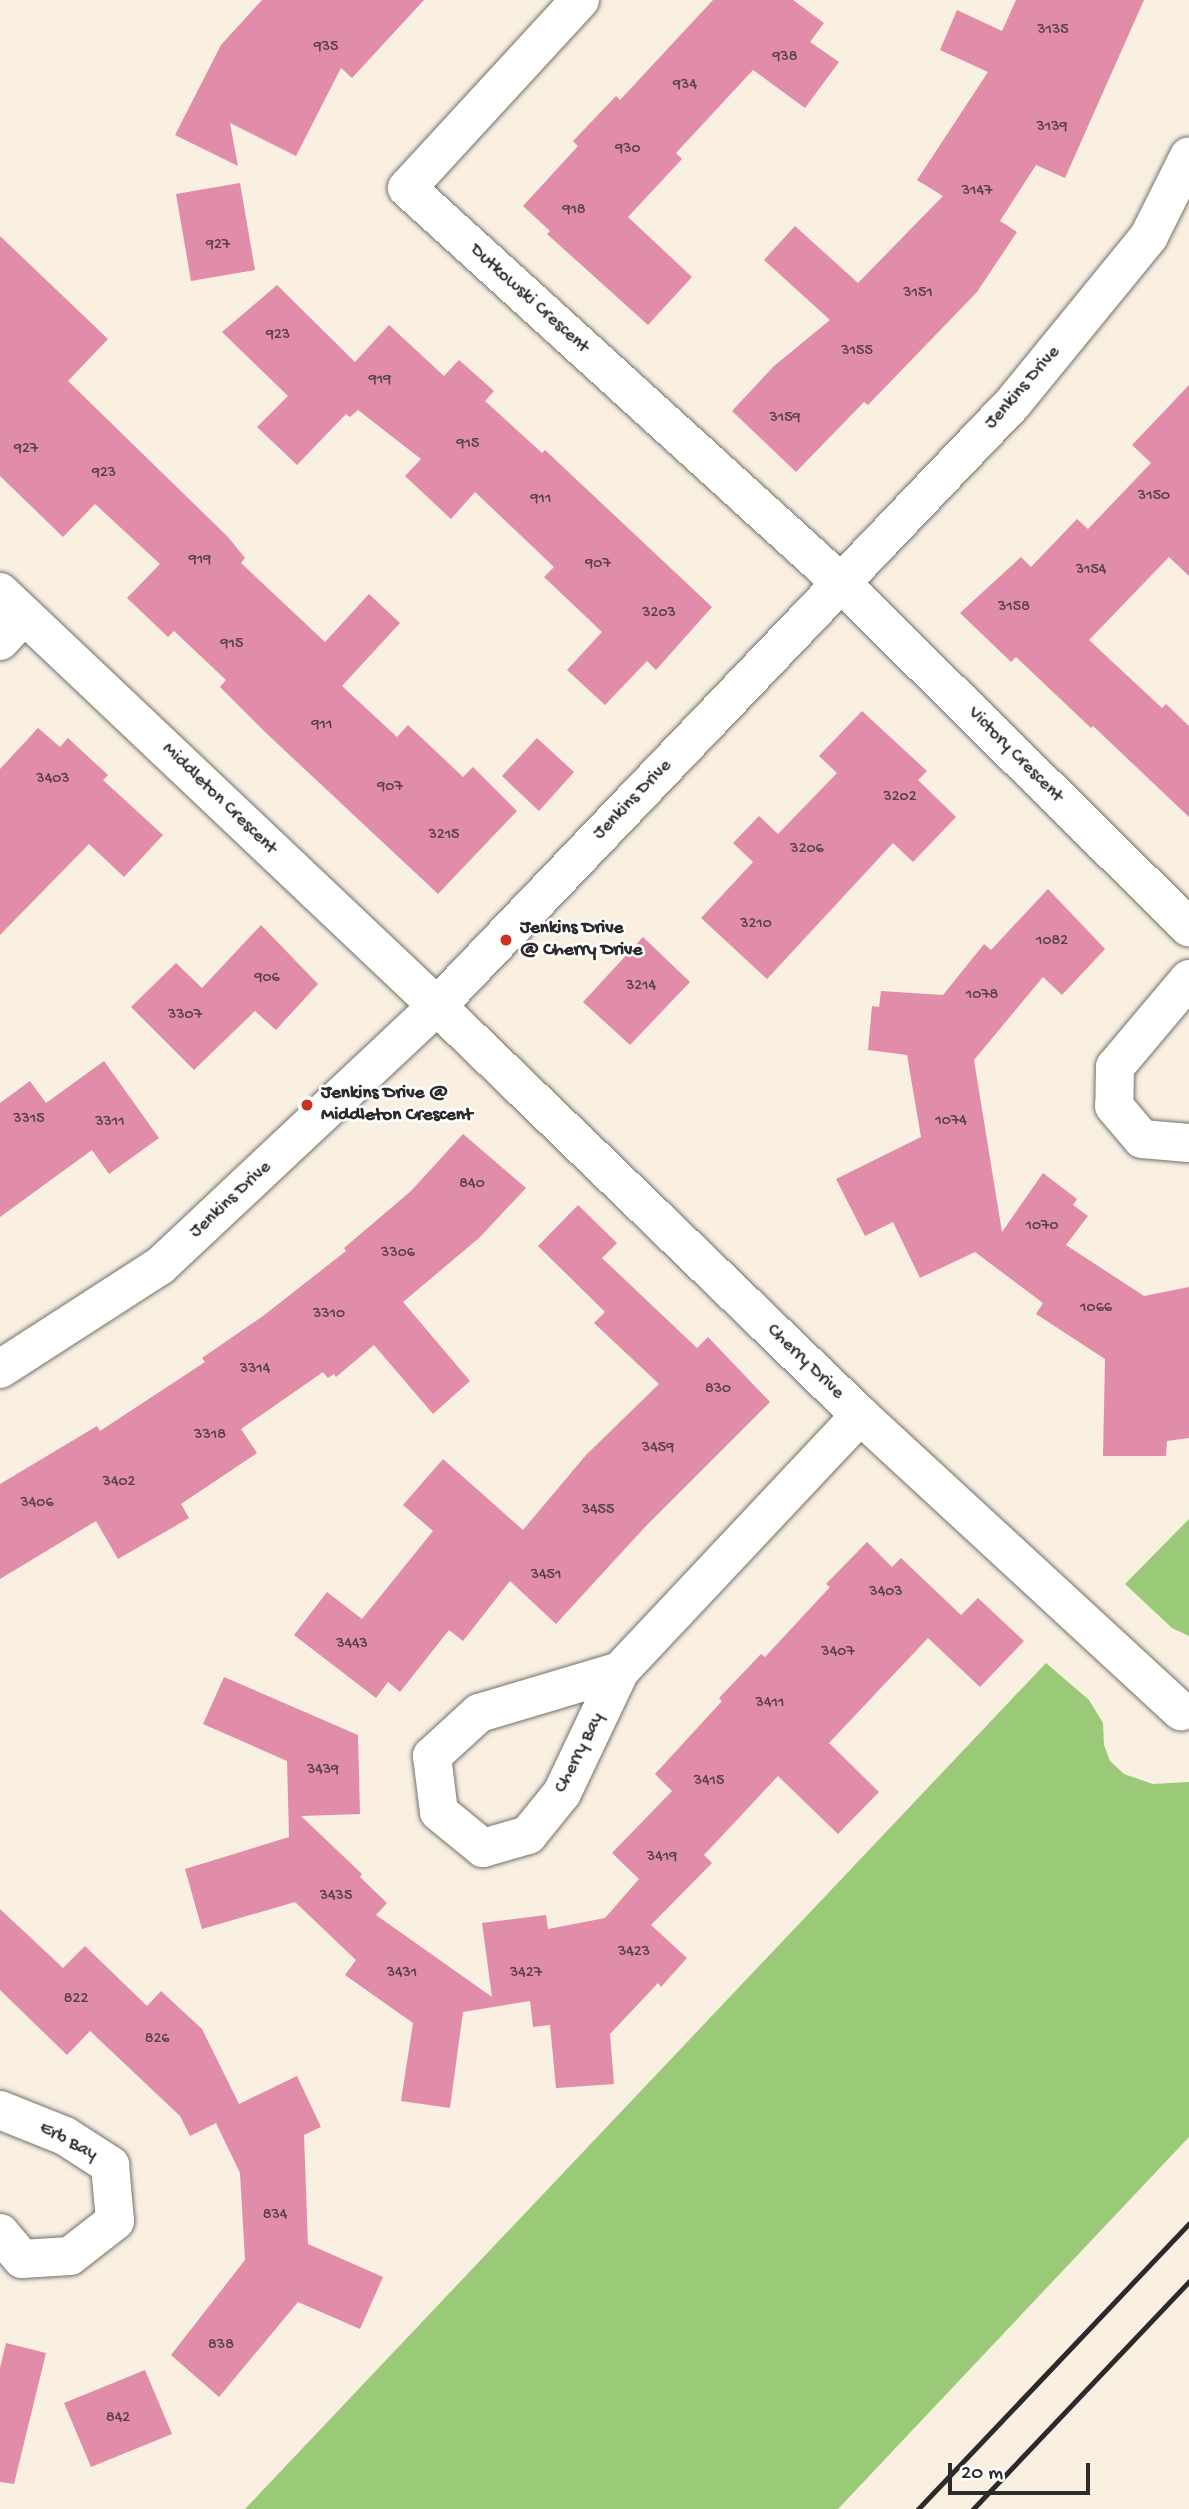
<!DOCTYPE html>
<style>
body{margin:0}
#map{position:relative;width:1189px;height:2509px;overflow:hidden;background:#f9f0e2;font-family:"Gochi Hand",sans-serif}
div>[style]{position:absolute}
.green>*{inset:0;background:#9ac978}
.building>*{inset:0;background:#e18ca8}
.roads{filter:drop-shadow(0 0 2px #73706b) drop-shadow(0 0 2px #73706b)}
.minor>*{height:38px;margin:-19px;padding:0 19px;transform-origin:19px;border-radius:19px;background:#fff}
.rail>*{height:5px;margin:-2.5px;padding:0 2.5px;transform-origin:2.5px;border-radius:2.5px;background:#2b2b2b}
.dots>*{width:19px;height:19px;translate:-50% -50%;box-sizing:border-box;border:4px solid #fff;border-radius:50%}
span{translate:-50% -50%;white-space:nowrap;text-align:center;line-height:1.15;-webkit-text-stroke:5px #fff;paint-order:stroke}
.number-label{font-size:16px;color:#58434a}
.number-label span{-webkit-text-stroke-width:0}
.street-label{font-size:19px;color:#2b2b2b}
.poi-label{font-size:19px;color:#2b2b2b;font-weight:700}
.left{translate:0 -50%;text-align:left}
.scale{position:absolute;left:948px;top:2463px;width:142px;height:32px;box-sizing:border-box;border:4px solid #2b2b2b;border-top:0;padding-left:9px;font-size:21px;line-height:24px;white-space:nowrap;color:#2b2b2b;-webkit-text-stroke:5px #fff;paint-order:stroke}
</style>
<div id="map">
<div class="green">
<div style="clip-path:polygon(1189px 1519px,1189px 1636px,1172px 1628px,1125px 1584px)"></div>
<div style="clip-path:polygon(1046px 1663px,1089px 1700px,1103px 1723px,1104px 1745px,1110px 1761px,1124px 1774px,1153px 1784px,1189px 1782px,1189px 2137px,838px 2509px,245px 2509px)"></div>
</div>
<div class="building">
<div style="clip-path:polygon(262px 0,424px 0,352px 78px,341px 68px,296px 156px,230px 123px,238px 166px,175px 135px,221px 45px)"></div>
<div style="clip-path:polygon(713px 0,793px 0,824px 23px,810px 42px,839px 62px,805px 108px,753px 70px,676px 153px,682px 159px,628px 217px,692px 277px,648px 325px,547px 234px,550px 231px,523px 206px,578px 146px,573px 141px,616px 96px,620px 100px)"></div>
<div style="clip-path:polygon(1016px 0,1144px 0,1065px 178px,1036px 165px,1000px 221px,1017px 232px,977px 292px,868px 405px,864px 402px,796px 472px,732px 411px,774px 366px,830px 320px,764px 260px,795px 226px,858px 283px,943px 196px,917px 180px,988px 72px,940px 50px,957px 10px,1002px 31px)"></div>
<div style="clip-path:polygon(240px 183px,255px 270px,191px 281px,176px 194px)"></div>
<div style="clip-path:polygon(0 236px,108px 339px,68px 381px,228px 537px,245px 558px,241px 563px,325px 642px,369px 594px,400px 623px,342px 686px,397px 737px,408px 725px,463px 777px,473px 767px,517px 811px,438px 894px,265px 732px,220px 687px,226px 680px,174px 631px,168px 637px,127px 598px,160px 564px,95px 504px,63px 537px,0 476px)"></div>
<div style="clip-path:polygon(277px 285px,355px 362px,389px 325px,444px 376px,459px 360px,494px 391px,485px 401px,542px 453px,545px 450px,712px 607px,656px 670px,647px 661px,605px 705px,567px 670px,602px 632px,544px 577px,554px 567px,475px 492px,451px 519px,405px 476px,421px 459px,358px 410px,350px 417px,346px 414px,297px 465px,257px 427px,288px 396px,222px 332px)"></div>
<div style="clip-path:polygon(1189px 385px,1189px 576px,1169px 557px,1089px 640px,1162px 708px,1166px 704px,1189px 726px,1189px 817px,1093px 726px,1091px 728px,1016px 657px,1011px 662px,960px 613px,1021px 557px,1031px 567px,1077px 519px,1088px 529px,1151px 463px,1132px 445px)"></div>
<div style="clip-path:polygon(862px 711px,927px 771px,918px 780px,956px 817px,913px 862px,893px 843px,767px 979px,701px 918px,753px 862px,733px 843px,759px 816px,778px 834px,837px 773px,819px 756px)"></div>
<div style="clip-path:polygon(38px 728px,60px 747px,68px 738px,108px 775px,103px 780px,163px 835px,124px 877px,89px 844px,0 935px,0 769px)"></div>
<div style="clip-path:polygon(537px 738px,574px 772px,539px 811px,502px 776px)"></div>
<div style="clip-path:polygon(1048px 889px,1105px 949px,1062px 995px,1043px 977px,974px 1060px,1002px 1232px,1043px 1173px,1077px 1199px,1073px 1205px,1088px 1216px,1066px 1245px,1144px 1296px,1189px 1287px,1189px 1438px,1167px 1441px,1166px 1456px,1103px 1456px,1105px 1359px,1036px 1314px,1043px 1303px,975px 1252px,920px 1278px,893px 1222px,865px 1236px,836px 1179px,921px 1137px,907px 1055px,868px 1050px,872px 1006px,879px 1007px,881px 991px,943px 995px,984px 944px,991px 950px)"></div>
<div style="clip-path:polygon(261px 925px,318px 984px,276px 1030px,255px 1011px,194px 1070px,131px 1007px,176px 963px,202px 988px)"></div>
<div style="clip-path:polygon(643px 937px,690px 982px,630px 1045px,583px 1002px)"></div>
<div style="clip-path:polygon(104px 1061px,159px 1138px,109px 1174px,92px 1150px,0 1217px,0 1103px,30px 1081px,46px 1103px)"></div>
<div style="clip-path:polygon(463px 1134px,526px 1188px,479px 1238px,403px 1302px,470px 1381px,433px 1414px,374px 1345px,336px 1377px,334px 1374px,328px 1378px,323px 1372px,241px 1429px,257px 1453px,181px 1504px,189px 1518px,118px 1559px,96px 1521px,0 1579px,0 1484px,97px 1426px,100px 1431px,205px 1362px,202px 1358px,263px 1316px,346px 1251px,344px 1248px,411px 1191px)"></div>
<div style="clip-path:polygon(578px 1205px,617px 1243px,602px 1258px,697px 1348px,708px 1337px,770px 1402px,645px 1527px,556px 1624px,510px 1581px,463px 1641px,449px 1630px,400px 1692px,388px 1682px,376px 1698px,294px 1635px,327px 1592px,362px 1619px,433px 1531px,403px 1505px,443px 1459px,523px 1530px,586px 1455px,659px 1384px,594px 1323px,605px 1312px,538px 1246px)"></div>
<div style="clip-path:polygon(867px 1542px,892px 1567px,901px 1558px,961px 1615px,978px 1598px,1024px 1641px,980px 1687px,928px 1638px,829px 1743px,879px 1792px,838px 1834px,778px 1776px,704px 1855px,712px 1863px,651px 1925px,687px 1958px,661px 1987px,658px 1983px,610px 2034px,614px 2084px,556px 2088px,550px 2025px,533px 2027px,530px 2001px,463px 2012px,450px 2108px,401px 2101px,413px 2023px,345px 1975px,356px 1960px,295px 1902px,202px 1929px,185px 1869px,289px 1837px,287px 1761px,203px 1724px,224px 1677px,358px 1735px,360px 1814px,301px 1816px,362px 1874px,360px 1877px,387px 1903px,376px 1915px,492px 1997px,482px 1923px,546px 1915px,548px 1929px,605px 1918px,639px 1879px,612px 1853px,672px 1791px,655px 1774px,722px 1701px,719px 1698px,761px 1654px,765px 1657px,830px 1587px,826px 1584px)"></div>
<div style="clip-path:polygon(0 1909px,63px 1968px,85px 1946px,147px 2006px,161px 1991px,202px 2029px,239px 2104px,297px 2076px,321px 2127px,304px 2135px,308px 2244px,383px 2277px,360px 2329px,298px 2302px,219px 2397px,171px 2355px,245px 2260px,240px 2173px,216px 2123px,190px 2136px,180px 2116px,90px 2031px,67px 2055px,0 1990px)"></div>
<div style="clip-path:polygon(6px 2343px,46px 2353px,14px 2484px,0 2482px,0 2368px)"></div>
<div style="clip-path:polygon(145px 2370px,172px 2434px,91px 2467px,64px 2403px)"></div>
</div>
<div class="roads">
<div class="minor">
<div style="left:580px;top:0;width:255px;rotate:132.6deg"></div>
<div style="left:407px;top:188px;width:585px;rotate:42.3deg"></div>
<div style="left:840px;top:582px;width:491px;rotate:44.7deg"></div>
<div style="left:0;top:592px;width:602px;rotate:43.45deg"></div>
<div style="left:437px;top:1006px;width:588px;rotate:44.04deg"></div>
<div style="left:860px;top:1415px;width:437px;rotate:42.7deg"></div>
<div style="left:0;top:641px;width:35px;rotate:-47deg"></div>
<div style="left:1189px;top:979px;width:115px;rotate:130.1deg"></div>
<div style="left:1115px;top:1067px;width:39px;rotate:91deg"></div>
<div style="left:1114px;top:1106px;width:43px;rotate:49.7deg"></div>
<div style="left:1142px;top:1139px;width:47px;rotate:4.9deg"></div>
<div style="left:0;top:1369px;width:190px;rotate:-32.8deg"></div>
<div style="left:160px;top:1266px;width:380px;rotate:-43.2deg"></div>
<div style="left:437px;top:1006px;width:834px;rotate:-46.31deg"></div>
<div style="left:1013px;top:403px;width:215px;rotate:-50.8deg"></div>
<div style="left:1149px;top:236px;width:89px;rotate:-63.4deg"></div>
<div style="left:620px;top:1671px;width:147px;rotate:163.4deg"></div>
<div style="left:479px;top:1713px;width:64px;rotate:137.5deg"></div>
<div style="left:432px;top:1756px;width:56px;rotate:82.9deg"></div>
<div style="left:439px;top:1812px;width:57px;rotate:39.3deg"></div>
<div style="left:483px;top:1848px;width:47px;rotate:-16.1deg"></div>
<div style="left:528px;top:1835px;width:54px;rotate:-51deg"></div>
<div style="left:562px;top:1793px;width:135px;rotate:-64.6deg"></div>
<div style="left:620px;top:1671px;width:351px;rotate:-46.8deg"></div>
<div style="left:0;top:2110px;width:70px;rotate:21.8deg"></div>
<div style="left:65px;top:2136px;width:54px;rotate:32.8deg"></div>
<div style="left:110px;top:2165px;width:56px;rotate:84.9deg"></div>
<div style="left:115px;top:2221px;width:57px;rotate:142.1deg"></div>
<div style="left:70px;top:2256px;width:48px;rotate:176.4deg"></div>
<div style="left:22px;top:2259px;width:34px;rotate:-130deg"></div>
</div>
</div>
<div class="rail">
<div style="left:918px;top:2509px;width:394px;rotate:-46.5deg"></div>
<div style="left:973px;top:2509px;width:314px;rotate:-46.5deg"></div>
</div>
<div class="dots">
<div style="left:506px;top:940px;background:#c8321e"></div>
<div style="left:307px;top:1105px;background:#c8321e"></div>
</div>
<div class="number-label">
<span style="left:1053px;top:31px">3135</span>
<span style="left:326px;top:48px">935</span>
<span style="left:785px;top:58px">938</span>
<span style="left:685px;top:86px">934</span>
<span style="left:1052px;top:128px">3139</span>
<span style="left:628px;top:150px">930</span>
<span style="left:977px;top:192px">3147</span>
<span style="left:574px;top:211px">918</span>
<span style="left:218px;top:246px">927</span>
<span style="left:918px;top:294px">3151</span>
<span style="left:278px;top:336px">923</span>
<span style="left:857px;top:352px">3155</span>
<span style="left:380px;top:381px">919</span>
<span style="left:785px;top:419px">3159</span>
<span style="left:468px;top:445px">915</span>
<span style="left:26px;top:450px">927</span>
<span style="left:104px;top:474px">923</span>
<span style="left:1154px;top:497px">3150</span>
<span style="left:541px;top:500px">911</span>
<span style="left:200px;top:561px">919</span>
<span style="left:598px;top:565px">907</span>
<span style="left:1091px;top:571px">3154</span>
<span style="left:1014px;top:608px">3158</span>
<span style="left:659px;top:614px">3203</span>
<span style="left:232px;top:645px">915</span>
<span style="left:322px;top:726px">911</span>
<span style="left:53px;top:780px">3403</span>
<span style="left:390px;top:788px">907</span>
<span style="left:900px;top:798px">3202</span>
<span style="left:444px;top:836px">3215</span>
<span style="left:807px;top:850px">3206</span>
<span style="left:756px;top:925px">3210</span>
<span style="left:1052px;top:942px">1082</span>
<span style="left:267px;top:979px">906</span>
<span style="left:641px;top:987px">3214</span>
<span style="left:982px;top:996px">1078</span>
<span style="left:185px;top:1016px">3307</span>
<span style="left:29px;top:1120px">3315</span>
<span style="left:951px;top:1122px">1074</span>
<span style="left:110px;top:1123px">3311</span>
<span style="left:472px;top:1185px">840</span>
<span style="left:1042px;top:1227px">1070</span>
<span style="left:398px;top:1254px">3306</span>
<span style="left:1096px;top:1309px">1066</span>
<span style="left:329px;top:1315px">3310</span>
<span style="left:255px;top:1370px">3314</span>
<span style="left:718px;top:1390px">830</span>
<span style="left:210px;top:1436px">3318</span>
<span style="left:658px;top:1449px">3459</span>
<span style="left:119px;top:1483px">3402</span>
<span style="left:37px;top:1504px">3406</span>
<span style="left:598px;top:1511px">3455</span>
<span style="left:546px;top:1576px">3451</span>
<span style="left:886px;top:1593px">3403</span>
<span style="left:352px;top:1645px">3443</span>
<span style="left:838px;top:1653px">3407</span>
<span style="left:770px;top:1704px">3411</span>
<span style="left:323px;top:1771px">3439</span>
<span style="left:709px;top:1782px">3415</span>
<span style="left:662px;top:1858px">3419</span>
<span style="left:336px;top:1897px">3435</span>
<span style="left:634px;top:1953px">3423</span>
<span style="left:402px;top:1974px">3431</span>
<span style="left:526px;top:1974px">3427</span>
<span style="left:76px;top:2000px">822</span>
<span style="left:157px;top:2040px">826</span>
<span style="left:275px;top:2216px">834</span>
<span style="left:221px;top:2346px">838</span>
<span style="left:118px;top:2419px">842</span>
</div>
<div class="street-label">
<span style="left:529px;top:299px;rotate:42deg">Dutkowski Crescent</span>
<span style="left:1023px;top:388px;rotate:-49deg">Jenkins Drive</span>
<span style="left:1015px;top:755px;rotate:45deg">Victory Crescent</span>
<span style="left:219px;top:799px;rotate:44deg">Middleton Crescent</span>
<span style="left:633px;top:800px;rotate:-46deg">Jenkins Drive</span>
<span style="left:231px;top:1200px;rotate:-43deg">Jenkins Drive</span>
<span style="left:805px;top:1362px;rotate:44deg">Cherry Drive</span>
<span style="left:580px;top:1753px;rotate:-63deg">Cherry Bay</span>
<span style="left:68px;top:2142px;rotate:28deg">Erb Bay</span>
</div>
<div class="poi-label">
<span class="left" style="left:520px;top:940px">Jenkins Drive<br>@ Cherry Drive</span>
<span class="left" style="left:321px;top:1105px">Jenkins Drive @<br>Middleton Crescent</span>
</div>
<div class="scale">20 m</div>
</div>
